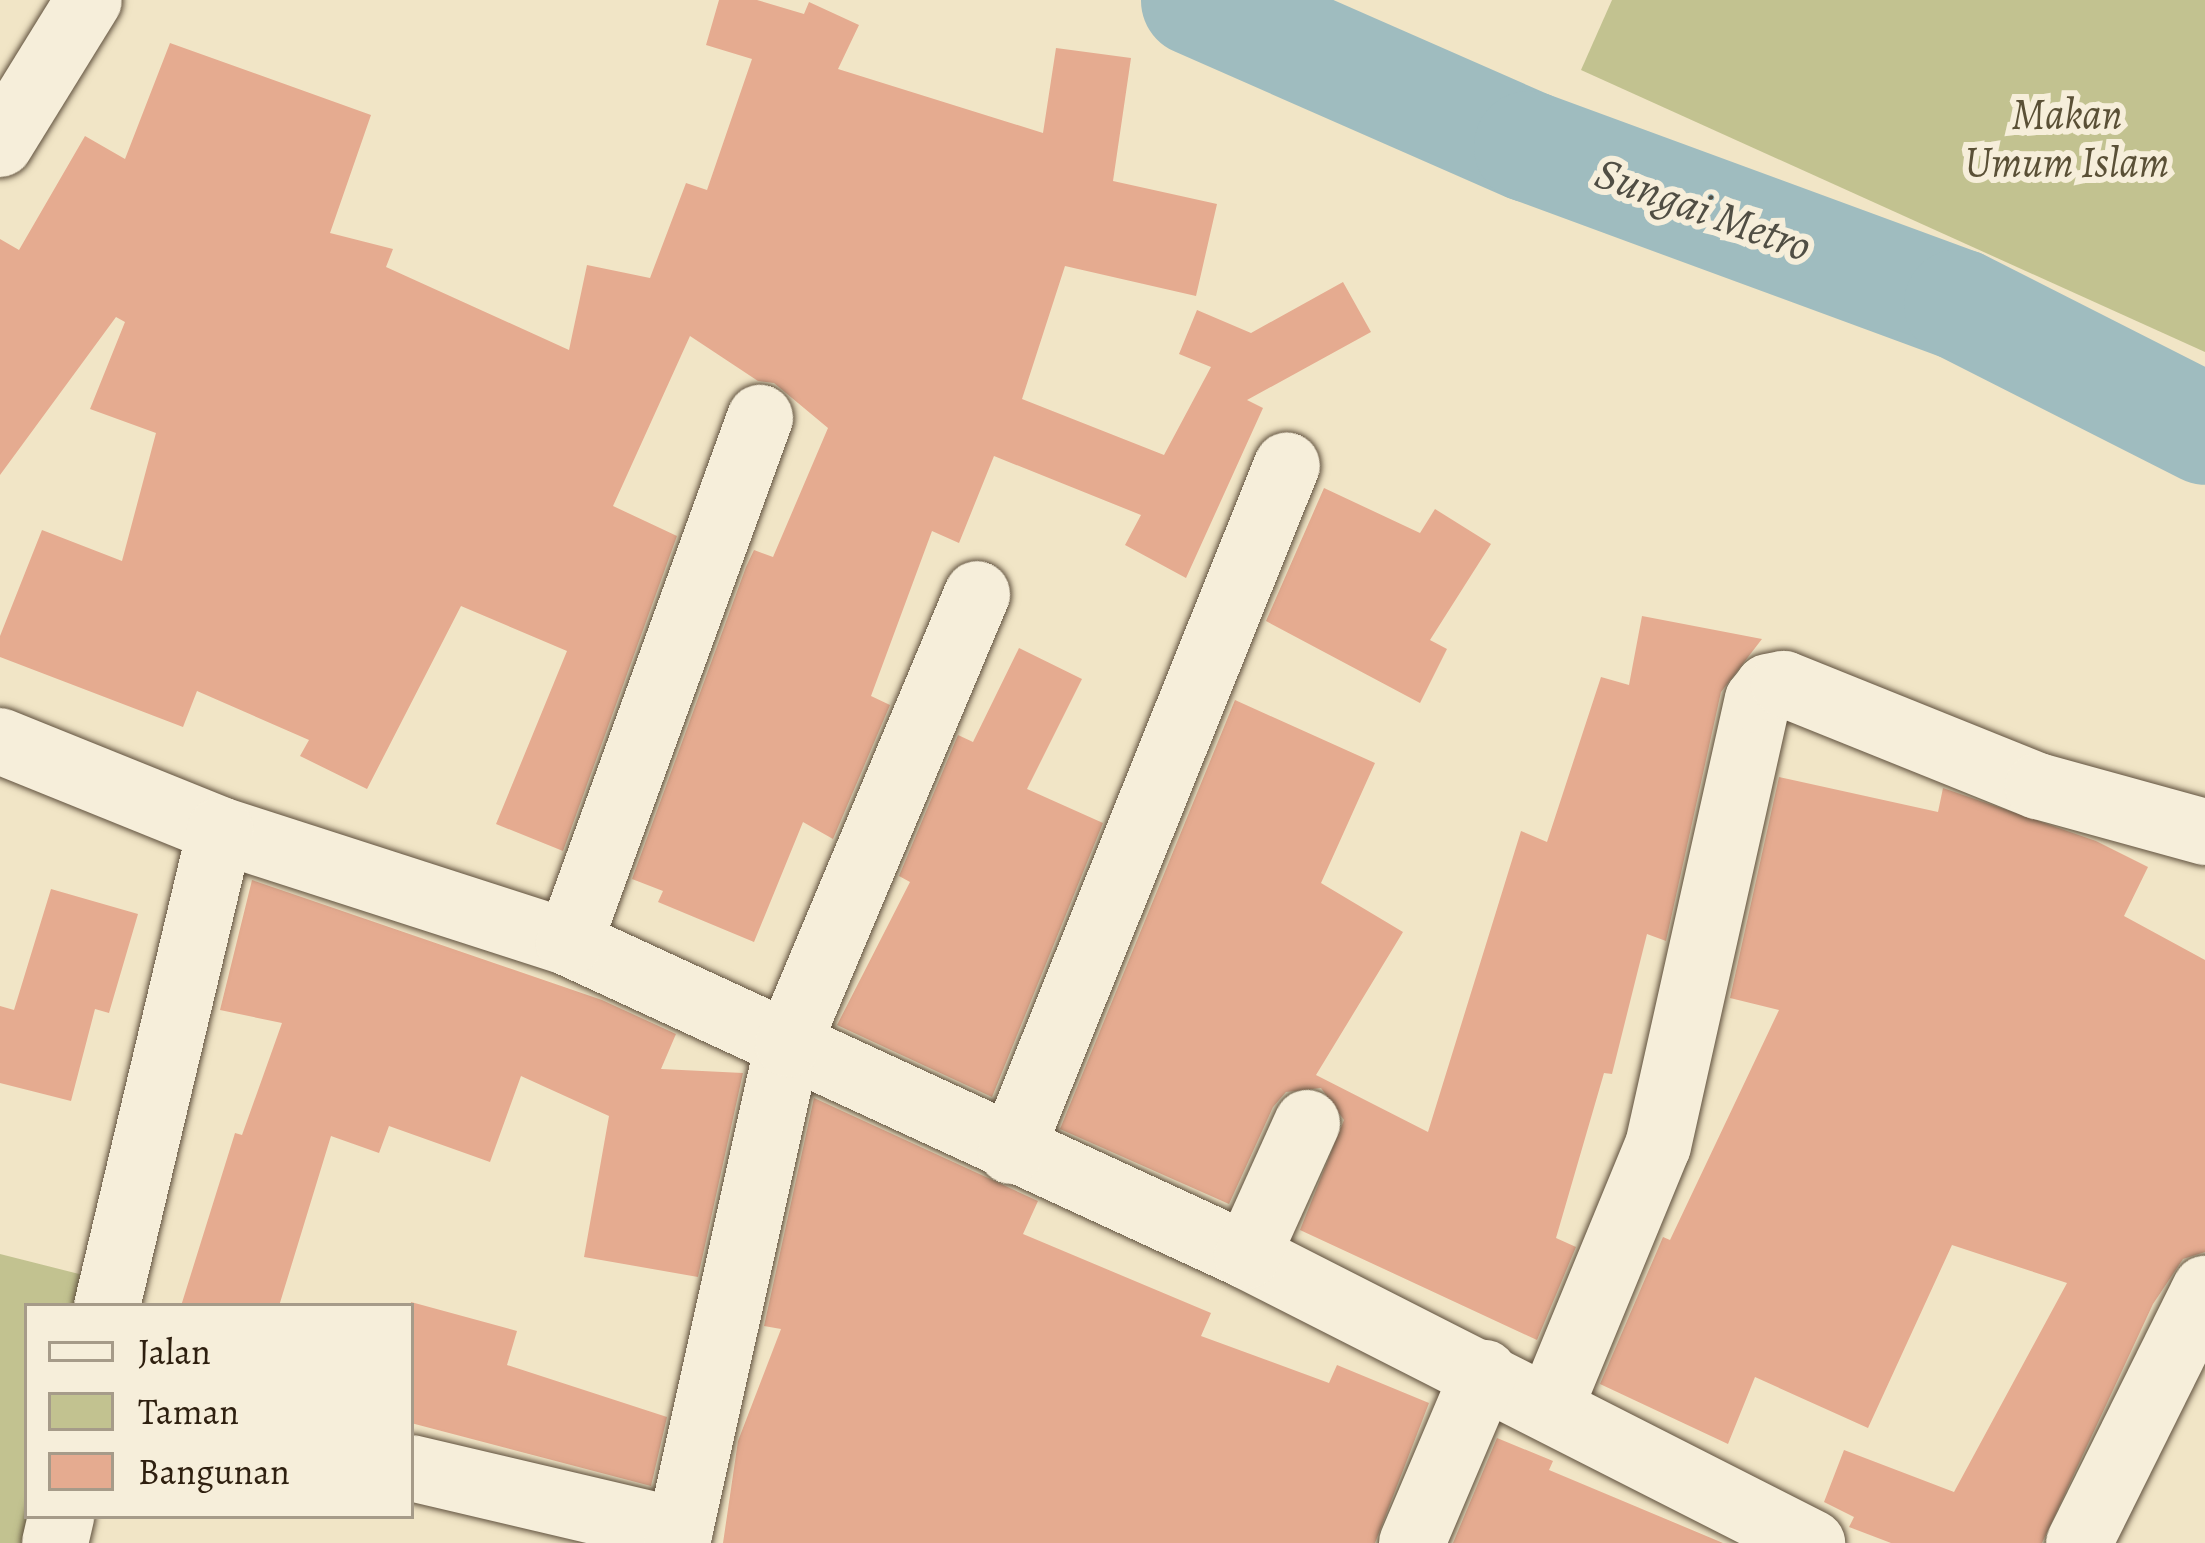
<!DOCTYPE html>
<style>
body{margin:0}
#map{position:relative;width:2205px;height:1543px;overflow:hidden;background:#f1e5c6;font-family:Alegreya,serif}
div>[style]{position:absolute}
.green>*{inset:0;background:#c2c290}
.river>*{height:111px;margin:-55.5px;padding:0 55.5px;transform-origin:55.5px;border-radius:55.5px;background:#9fbcbf}
.building>*{inset:0;background:#e5ab90}
.roads{filter:drop-shadow(0 0 3px #5f503d) drop-shadow(0 0 3px #5f503d)}
.street>*{height:66px;margin:-33px;padding:0 33px;transform-origin:33px;border-radius:33px;background:#f6eeda}
span{translate:-50% -50%;white-space:nowrap;text-align:center;line-height:1.15;-webkit-text-stroke:12px #f6eeda;paint-order:stroke}
.park-label{font-size:42px;color:#5a5036;font-style:italic}
.water-label{font-size:45px;color:#504e44;font-style:italic}
.legend{position:absolute;left:24px;top:1303px;width:390px;height:216px;box-sizing:border-box;background:#f6eeda;border:3px solid #a69b89;margin:0;padding:15px 21px;list-style:none;font-size:36px;color:#2e1f0f}
.legend li{display:flex;align-items:center;gap:24px;height:60px}
.legend b{width:60px;border:3px solid #a69b89}
</style>
<div id="map">
<div class="green">
<div style="clip-path:polygon(1612px 0,2205px 0,2205px 352px,1581px 70px)"></div>
<div style="clip-path:polygon(0 1254px,87px 1276px,81px 1306px,27px 1306px,27px 1516px,36px 1516px,30px 1543px,0 1543px)"></div>
</div>
<div class="river">
<div style="left:1196px;top:0;width:364px;rotate:23.7deg"></div>
<div style="left:1529px;top:146px;width:458px;rotate:20.2deg"></div>
<div style="left:1959px;top:304px;width:276px;rotate:26.9deg"></div>
</div>
<div class="building">
<div style="clip-path:polygon(719px 0,757px 0,804px 14px,809px 2px,859px 25px,838px 69px,1043px 133px,1056px 48px,1131px 58px,1113px 181px,1217px 204px,1196px 296px,1065px 266px,1022px 399px,1164px 455px,1211px 367px,1179px 354px,1197px 310px,1251px 333px,1343px 282px,1371px 332px,1247px 400px,1263px 408px,1186px 578px,1125px 545px,1141px 515px,994px 456px,959px 543px,932px 531px,871px 696px,890px 705px,833px 839px,803px 822px,754px 942px,658px 902px,663px 891px,632px 879px,746px 567px,754px 550px,773px 557px,828px 428px,774px 383px,758px 381px,690px 336px,613px 506px,677px 536px,563px 851px,496px 824px,567px 651px,461px 606px,367px 789px,300px 756px,309px 740px,197px 691px,183px 727px,0 657px,0 636px,42px 530px,122px 561px,156px 433px,90px 409px,125px 322px,116px 317px,0 475px,0 239px,19px 250px,85px 136px,125px 159px,170px 43px,371px 115px,330px 233px,393px 249px,386px 267px,569px 350px,587px 265px,650px 278px,686px 183px,707px 190px,752px 59px,706px 45px)"></div>
<div style="clip-path:polygon(1324px 488px,1420px 533px,1435px 509px,1491px 544px,1430px 640px,1447px 649px,1420px 703px,1266px 621px)"></div>
<div style="clip-path:polygon(1642px 616px,1762px 639px,1721px 692px,1666px 941px,1647px 934px,1612px 1074px,1604px 1073px,1556px 1238px,1576px 1247px,1537px 1340px,1300px 1230px,1344px 1120px,1321px 1088px,1286px 1092px,1273px 1107px,1229px 1204px,1060px 1129px,1235px 700px,1375px 763px,1321px 883px,1403px 932px,1316px 1075px,1428px 1132px,1521px 831px,1547px 842px,1601px 677px,1629px 685px)"></div>
<div style="clip-path:polygon(1019px 648px,1082px 679px,1027px 789px,1103px 823px,992px 1097px,837px 1025px,910px 882px,899px 876px,958px 735px,973px 742px)"></div>
<div style="clip-path:polygon(1779px 777px,1938px 812px,1943px 788px,2096px 841px,2148px 867px,2124px 916px,2205px 960px,2205px 1252px,2183px 1259px,2153px 1304px,2042px 1543px,1891px 1543px,1849px 1527px,1854px 1517px,1824px 1502px,1844px 1450px,1954px 1492px,2067px 1283px,1952px 1245px,1868px 1428px,1755px 1377px,1728px 1444px,1600px 1384px,1663px 1237px,1670px 1240px,1779px 1010px,1730px 998px)"></div>
<div style="clip-path:polygon(252px 880px,602px 1000px,676px 1034px,661px 1069px,743px 1073px,698px 1277px,584px 1257px,609px 1116px,521px 1076px,490px 1162px,389px 1126px,379px 1153px,331px 1136px,279px 1306px,181px 1306px,235px 1133px,242px 1135px,282px 1023px,220px 1010px)"></div>
<div style="clip-path:polygon(51px 889px,138px 914px,109px 1013px,95px 1009px,71px 1101px,0 1083px,0 1006px,14px 1010px)"></div>
<div style="clip-path:polygon(814px 1098px,1038px 1201px,1023px 1234px,1211px 1313px,1201px 1336px,1329px 1383px,1337px 1365px,1429px 1403px,1375px 1543px,723px 1543px,738px 1441px,781px 1329px,764px 1326px)"></div>
<div style="clip-path:polygon(411px 1302px,517px 1331px,507px 1365px,667px 1417px,651px 1486px,411px 1423px)"></div>
<div style="clip-path:polygon(1497px 1438px,1553px 1461px,1549px 1470px,1723px 1543px,1453px 1543px)"></div>
</div>
<div class="roads">
<div class="street">
<div style="left:0;top:144px;width:169px;rotate:-58.3deg"></div>
<div style="left:0;top:741px;width:237px;rotate:22deg"></div>
<div style="left:220px;top:830px;width:367px;rotate:17.9deg"></div>
<div style="left:569px;top:943px;width:747px;rotate:24.78deg"></div>
<div style="left:1247px;top:1256px;width:634px;rotate:26.93deg"></div>
<div style="left:569px;top:943px;width:559px;rotate:-70.01deg"></div>
<div style="left:1011px;top:1151px;width:739px;rotate:-68.08deg"></div>
<div style="left:1247px;top:1256px;width:146px;rotate:-65.7deg"></div>
<div style="left:107px;top:1306px;width:489px;rotate:-76.6deg"></div>
<div style="left:1551px;top:1405px;width:280px;rotate:-67.6deg"></div>
<div style="left:1658px;top:1146px;width:457px;rotate:-77.4deg"></div>
<div style="left:1758px;top:700px;width:16px;rotate:-52deg"></div>
<div style="left:1768px;top:687px;width:16px;rotate:-11deg"></div>
<div style="left:1784px;top:684px;width:274px;rotate:21.9deg"></div>
<div style="left:2038px;top:786px;width:173px;rotate:15.4deg"></div>
<div style="left:411px;top:1468px;width:276px;rotate:13.2deg"></div>
<div style="left:55px;top:1543px;width:28px;rotate:-77deg"></div>
<div style="left:677px;top:1543px;width:511px;rotate:-77.46deg"></div>
<div style="left:788px;top:1044px;width:488px;rotate:-67.2deg"></div>
<div style="left:1412px;top:1543px;width:185px;rotate:-67deg"></div>
<div style="left:2079px;top:1543px;width:284px;rotate:-63.6deg"></div>
</div>
</div>
<div class="park-label">
<span style="left:2067px;top:138px">Makan<br>Umum Islam</span>
</div>
<div class="water-label">
<span style="left:1703px;top:210px;rotate:20deg">Sungai Metro</span>
</div>
<ul class="legend">
<li><b style="height:15px;background:#f6eeda"></b>Jalan</li>
<li><b style="height:33px;background:#c2c290"></b>Taman</li>
<li><b style="height:33px;background:#e5ab90"></b>Bangunan</li>
</ul>
</div>
